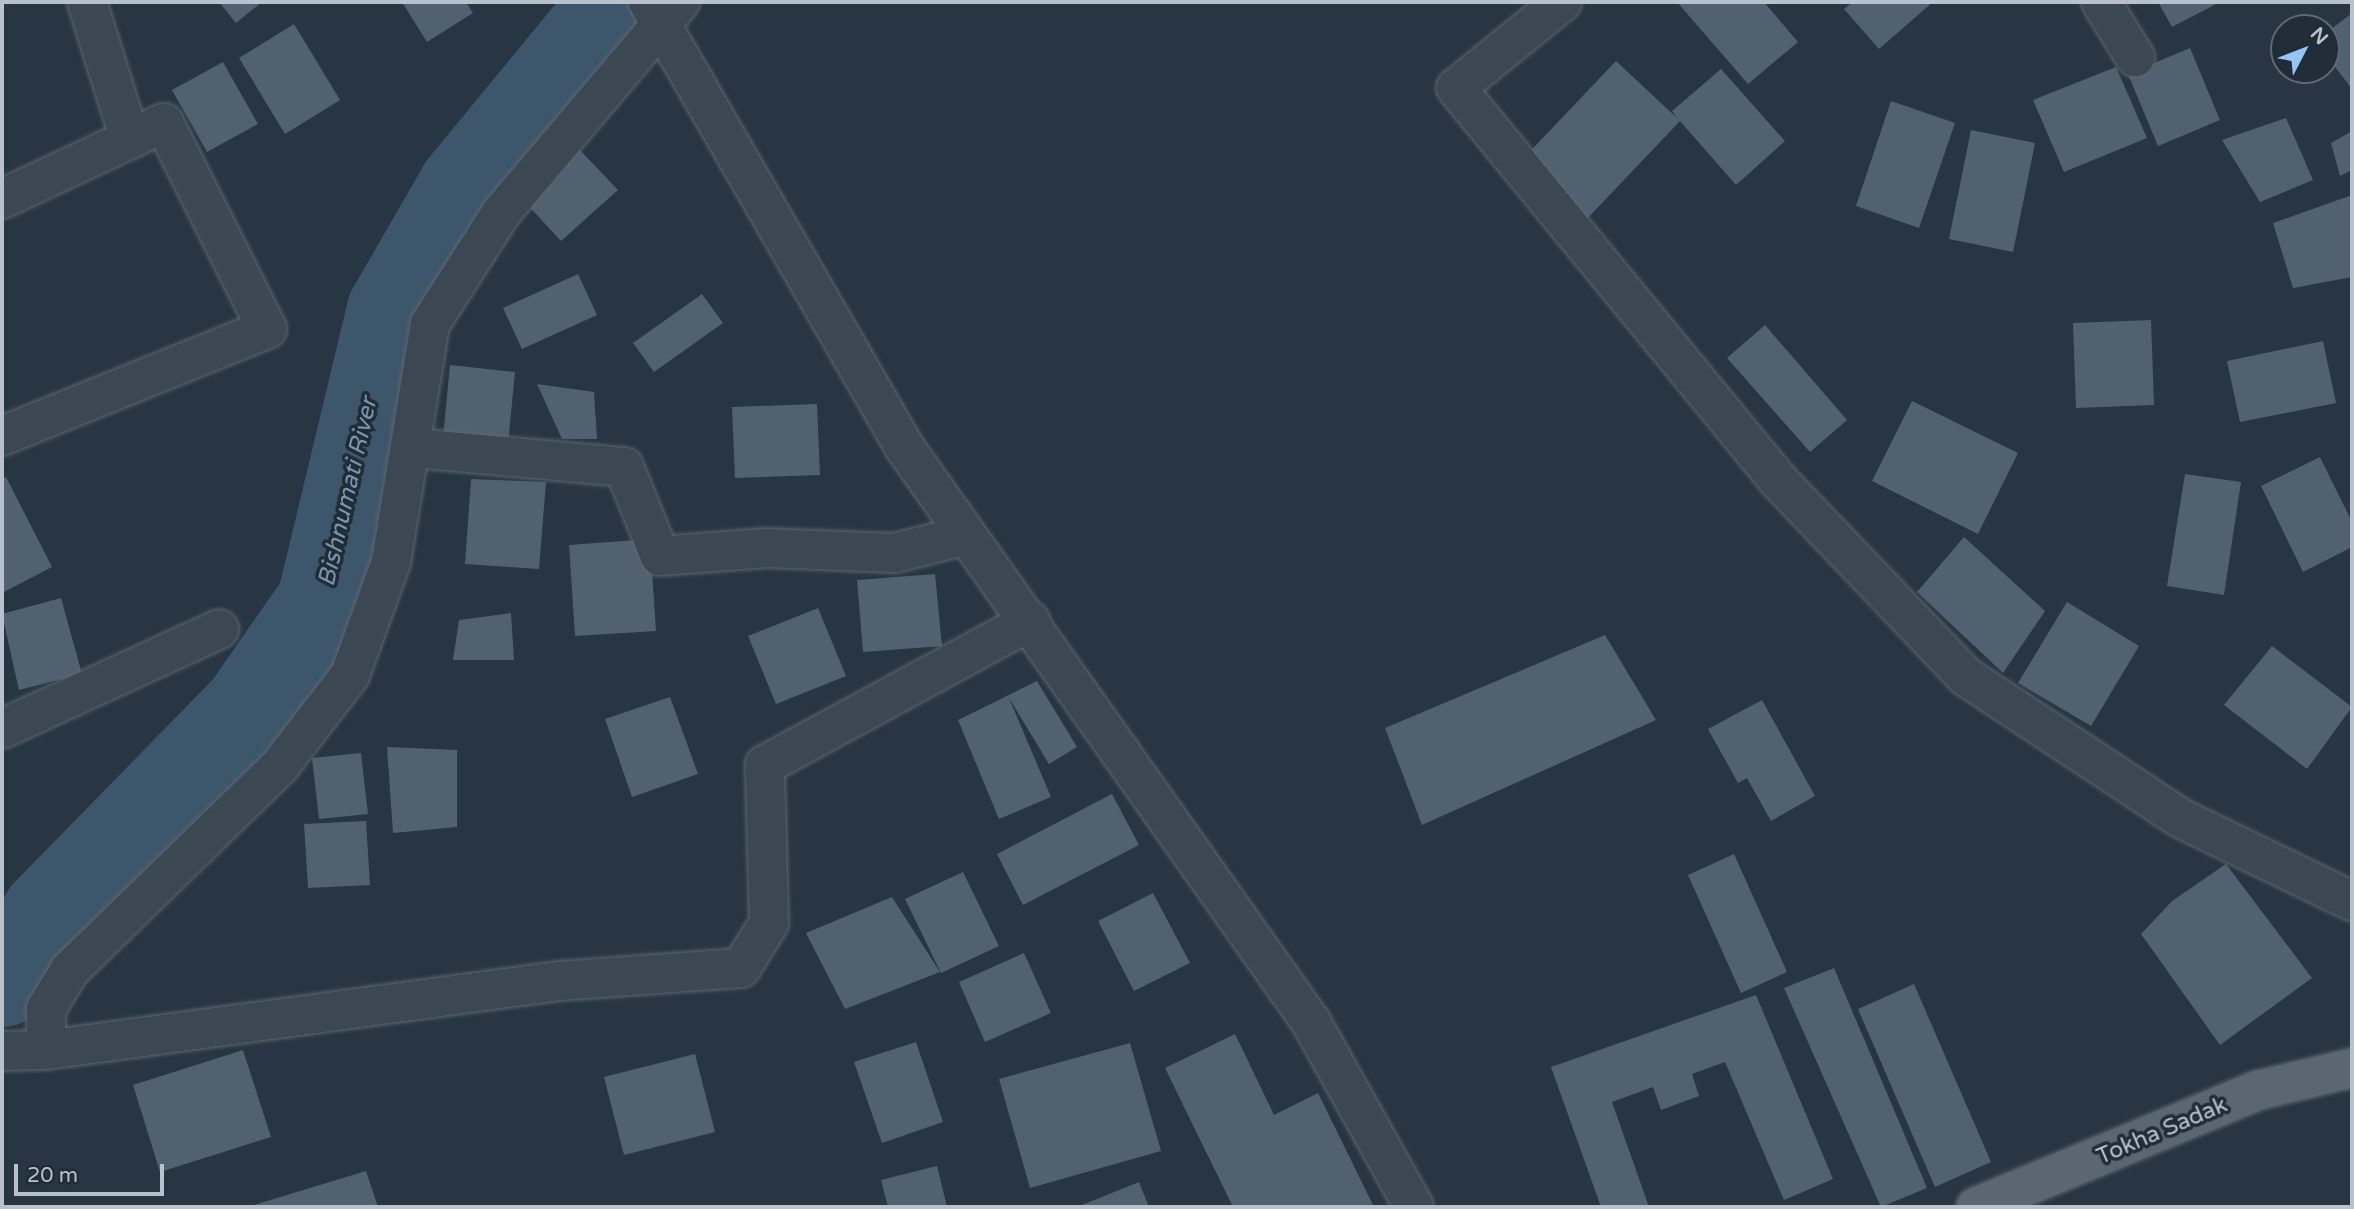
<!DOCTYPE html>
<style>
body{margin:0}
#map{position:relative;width:2354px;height:1209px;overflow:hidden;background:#273642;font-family:"Varela Round",sans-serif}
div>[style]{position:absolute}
.river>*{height:91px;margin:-45.5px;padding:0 45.5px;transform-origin:45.5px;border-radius:45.5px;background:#3e566b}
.building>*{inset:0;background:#52616f}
.roads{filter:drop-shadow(0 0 2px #5a656f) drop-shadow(0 0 2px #5a656f)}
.minor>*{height:38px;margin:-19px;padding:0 19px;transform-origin:19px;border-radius:19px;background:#3b4752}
.major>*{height:38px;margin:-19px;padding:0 19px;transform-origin:19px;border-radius:19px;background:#5a6772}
span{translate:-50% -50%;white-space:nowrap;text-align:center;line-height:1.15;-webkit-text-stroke:7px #202c37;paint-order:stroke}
.street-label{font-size:23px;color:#b9c2cc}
.water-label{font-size:24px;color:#7a96ae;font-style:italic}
.frame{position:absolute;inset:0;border:4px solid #b9c2cc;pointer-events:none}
.north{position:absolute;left:2270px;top:14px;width:70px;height:70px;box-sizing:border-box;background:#202c37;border:2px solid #5d6873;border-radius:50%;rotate:48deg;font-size:19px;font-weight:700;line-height:28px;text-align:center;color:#b9c2cc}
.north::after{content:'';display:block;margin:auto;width:24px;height:32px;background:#93c5f7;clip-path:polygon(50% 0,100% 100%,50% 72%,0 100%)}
.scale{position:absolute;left:14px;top:1164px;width:150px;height:32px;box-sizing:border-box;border:4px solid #b9c2cc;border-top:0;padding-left:9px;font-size:21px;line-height:24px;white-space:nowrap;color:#b9c2cc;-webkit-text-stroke:5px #202c37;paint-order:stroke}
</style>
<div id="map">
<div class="river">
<div style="left:2px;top:981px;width:82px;rotate:-56.5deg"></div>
<div style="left:47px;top:913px;width:286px;rotate:-45.6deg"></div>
<div style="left:247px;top:709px;width:131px;rotate:-55.2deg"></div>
<div style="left:322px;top:601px;width:299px;rotate:-76.5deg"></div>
<div style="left:392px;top:310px;width:142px;rotate:-60deg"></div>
<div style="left:463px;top:187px;width:239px;rotate:-50.6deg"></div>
</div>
<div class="building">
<div style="clip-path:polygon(219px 2px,262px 2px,236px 23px)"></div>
<div style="clip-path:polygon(402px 2px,466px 2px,473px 13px,427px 42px)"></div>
<div style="clip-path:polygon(1677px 2px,1764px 2px,1798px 42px,1748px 84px)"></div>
<div style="clip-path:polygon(1853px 2px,1933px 2px,1879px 49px,1844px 9px)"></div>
<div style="clip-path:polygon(2158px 2px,2220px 2px,2172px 27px)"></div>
<div style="clip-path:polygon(2352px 13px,2352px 89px,2326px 55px,2326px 33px)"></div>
<div style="clip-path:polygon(294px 24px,340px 100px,285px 134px,239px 58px)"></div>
<div style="clip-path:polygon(2190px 48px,2220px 120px,2158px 146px,2128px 74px)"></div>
<div style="clip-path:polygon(1616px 61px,1677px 118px,1672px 111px,1721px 69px,1785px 141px,1736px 185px,1680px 121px,1584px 222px,1520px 162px)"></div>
<div style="clip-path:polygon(223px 62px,258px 124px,207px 152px,172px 90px)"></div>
<div style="clip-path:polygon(2116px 67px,2147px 138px,2064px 172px,2033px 100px)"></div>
<div style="clip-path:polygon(1891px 101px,1955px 123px,1919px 228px,1856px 206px)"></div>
<div style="clip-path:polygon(2286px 118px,2313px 180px,2260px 202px,2222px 140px)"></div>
<div style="clip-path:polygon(1971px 130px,2035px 143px,2013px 252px,1949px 239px)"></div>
<div style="clip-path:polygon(2352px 131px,2352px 170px,2340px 176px,2331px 143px)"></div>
<div style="clip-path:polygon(580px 150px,618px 190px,561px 241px,524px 201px)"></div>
<div style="clip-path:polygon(2352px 195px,2352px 277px,2293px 288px,2273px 223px)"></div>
<div style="clip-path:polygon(578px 274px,597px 315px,522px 349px,503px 308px)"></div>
<div style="clip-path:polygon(702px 294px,723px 323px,654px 372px,633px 343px)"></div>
<div style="clip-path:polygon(2151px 320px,2154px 405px,2076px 408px,2073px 323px)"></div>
<div style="clip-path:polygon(1765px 325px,1847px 420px,1810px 452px,1727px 358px)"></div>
<div style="clip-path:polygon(2323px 341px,2336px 403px,2240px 422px,2227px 361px)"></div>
<div style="clip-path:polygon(450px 365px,515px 372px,508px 444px,443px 438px)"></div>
<div style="clip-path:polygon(537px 384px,594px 392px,597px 439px,562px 439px)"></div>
<div style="clip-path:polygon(1912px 401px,2018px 453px,1978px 534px,1872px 481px)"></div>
<div style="clip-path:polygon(817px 404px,820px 475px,735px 478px,732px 407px)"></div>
<div style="clip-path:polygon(2320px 457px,2352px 522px,2352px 547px,2303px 572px,2261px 486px)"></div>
<div style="clip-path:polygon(2185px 474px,2241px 482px,2224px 595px,2167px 586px)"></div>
<div style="clip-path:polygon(6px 477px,52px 567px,2px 593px,2px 479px)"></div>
<div style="clip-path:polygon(471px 479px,546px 482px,539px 569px,465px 564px)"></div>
<div style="clip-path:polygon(1964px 537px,2045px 611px,2003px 673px,1917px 592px)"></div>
<div style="clip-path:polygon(650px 539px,656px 631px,575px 636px,569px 545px)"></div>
<div style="clip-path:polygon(935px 574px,942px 646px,863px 652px,857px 580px)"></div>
<div style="clip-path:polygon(61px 598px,82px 674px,19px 690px,2px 614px)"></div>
<div style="clip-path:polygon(2067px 602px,2139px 646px,2091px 726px,2018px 683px)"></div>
<div style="clip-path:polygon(818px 608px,846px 676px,776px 704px,748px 636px)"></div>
<div style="clip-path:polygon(511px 613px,514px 660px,453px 660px,459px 620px)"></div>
<div style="clip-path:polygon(1605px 635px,1656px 720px,1422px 825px,1385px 728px)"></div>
<div style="clip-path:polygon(2272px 646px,2352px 707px,2307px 769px,2224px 705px)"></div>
<div style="clip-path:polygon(1037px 681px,1077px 747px,1049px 764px,1009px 698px,1051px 797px,999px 819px,958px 720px)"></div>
<div style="clip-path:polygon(670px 697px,698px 774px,632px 797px,605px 719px)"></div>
<div style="clip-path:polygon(1762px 700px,1815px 796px,1771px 821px,1747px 778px,1738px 783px,1708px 729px)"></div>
<div style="clip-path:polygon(387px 747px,457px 750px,457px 827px,393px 833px)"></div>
<div style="clip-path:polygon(361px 753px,368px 814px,319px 819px,312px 758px)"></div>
<div style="clip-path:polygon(1112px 794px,1139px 845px,1023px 905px,997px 854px)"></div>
<div style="clip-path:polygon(366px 821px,370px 885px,308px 888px,304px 824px)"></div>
<div style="clip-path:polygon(1734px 854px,1787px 972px,1741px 993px,1688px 875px)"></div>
<div style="clip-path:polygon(2226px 864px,2312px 978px,2220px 1045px,2141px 934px,2172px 901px)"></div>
<div style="clip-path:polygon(963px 872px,999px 946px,941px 973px,905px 899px)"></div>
<div style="clip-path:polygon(1153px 893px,1190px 963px,1134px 991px,1098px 921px)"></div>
<div style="clip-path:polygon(892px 897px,940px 972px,845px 1009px,806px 933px)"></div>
<div style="clip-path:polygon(1024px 953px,1051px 1013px,985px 1042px,959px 982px)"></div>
<div style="clip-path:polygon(1834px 968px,1927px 1188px,1881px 1207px,1784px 988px)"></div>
<div style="clip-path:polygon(1914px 984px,1991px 1162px,1935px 1187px,1858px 1009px)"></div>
<div style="clip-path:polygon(1756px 995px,1833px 1179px,1784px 1200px,1725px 1062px,1692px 1074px,1699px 1096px,1661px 1110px,1653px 1087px,1612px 1102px,1649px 1207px,1601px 1207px,1551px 1067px)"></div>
<div style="clip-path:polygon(1235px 1034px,1274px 1115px,1318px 1093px,1374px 1207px,1233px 1207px,1165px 1068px)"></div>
<div style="clip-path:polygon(916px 1042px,943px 1122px,882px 1143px,854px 1062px)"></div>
<div style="clip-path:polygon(1130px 1043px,1161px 1151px,1030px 1188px,999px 1079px)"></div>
<div style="clip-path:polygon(243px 1050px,271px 1137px,160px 1172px,133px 1085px)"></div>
<div style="clip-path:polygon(695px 1054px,715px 1132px,624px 1155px,604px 1077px)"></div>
<div style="clip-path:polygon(937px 1166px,947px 1207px,888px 1207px,881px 1180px)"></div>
<div style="clip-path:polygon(366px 1171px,378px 1207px,247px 1207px)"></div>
<div style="clip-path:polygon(1139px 1182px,1149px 1207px,1077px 1207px)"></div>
</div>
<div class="roads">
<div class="minor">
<div style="left:87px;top:2px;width:144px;rotate:72.6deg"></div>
<div style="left:648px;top:2px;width:515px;rotate:60.05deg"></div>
<div style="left:905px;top:448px;width:703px;rotate:54.73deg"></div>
<div style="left:1311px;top:1022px;width:212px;rotate:60.9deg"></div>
<div style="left:1562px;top:2px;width:136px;rotate:140.9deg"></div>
<div style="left:1456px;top:88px;width:507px;rotate:50.6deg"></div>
<div style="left:1778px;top:480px;width:271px;rotate:46.3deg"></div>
<div style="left:1965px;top:676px;width:260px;rotate:33.4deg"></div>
<div style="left:2182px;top:819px;width:189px;rotate:25.8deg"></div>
<div style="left:2101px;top:2px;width:65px;rotate:58.3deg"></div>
<div style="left:2px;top:199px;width:179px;rotate:-25.1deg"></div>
<div style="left:164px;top:123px;width:230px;rotate:63.4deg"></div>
<div style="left:267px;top:329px;width:286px;rotate:158deg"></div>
<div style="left:414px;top:448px;width:211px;rotate:5.2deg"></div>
<div style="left:624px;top:467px;width:96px;rotate:68deg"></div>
<div style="left:660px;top:556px;width:107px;rotate:-4.3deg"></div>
<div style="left:767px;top:548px;width:128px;rotate:2.2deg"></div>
<div style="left:895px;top:553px;width:69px;rotate:-14.2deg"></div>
<div style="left:2px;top:729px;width:239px;rotate:-24.7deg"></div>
<div style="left:46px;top:1050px;width:41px;rotate:-90deg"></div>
<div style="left:46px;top:1009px;width:46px;rotate:-58.4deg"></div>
<div style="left:70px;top:970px;width:291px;rotate:-44.2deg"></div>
<div style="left:279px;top:767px;width:116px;rotate:-52.3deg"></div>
<div style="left:350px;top:675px;width:120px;rotate:-70.1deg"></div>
<div style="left:391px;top:562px;width:241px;rotate:-80.7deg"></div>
<div style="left:430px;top:324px;width:132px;rotate:-57.4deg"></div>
<div style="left:501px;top:213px;width:277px;rotate:-49.7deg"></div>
<div style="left:2px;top:1051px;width:44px;rotate:-1.3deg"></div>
<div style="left:46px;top:1050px;width:518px;rotate:-7.66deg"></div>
<div style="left:559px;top:981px;width:182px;rotate:-4.1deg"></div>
<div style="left:741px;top:968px;width:53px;rotate:-58.1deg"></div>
<div style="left:769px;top:923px;width:158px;rotate:-91.5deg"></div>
<div style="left:765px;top:765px;width:302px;rotate:-28.5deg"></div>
</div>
<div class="major">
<div style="left:1976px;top:1207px;width:306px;rotate:-22.5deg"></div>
<div style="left:2259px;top:1090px;width:96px;rotate:-13.3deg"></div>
</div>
</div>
<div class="street-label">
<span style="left:2162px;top:1131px;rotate:-23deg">Tokha Sadak</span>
</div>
<div class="water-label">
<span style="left:348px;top:492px;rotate:-77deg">Bishnumati River</span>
</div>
<div class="frame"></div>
<div class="north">N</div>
<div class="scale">20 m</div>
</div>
